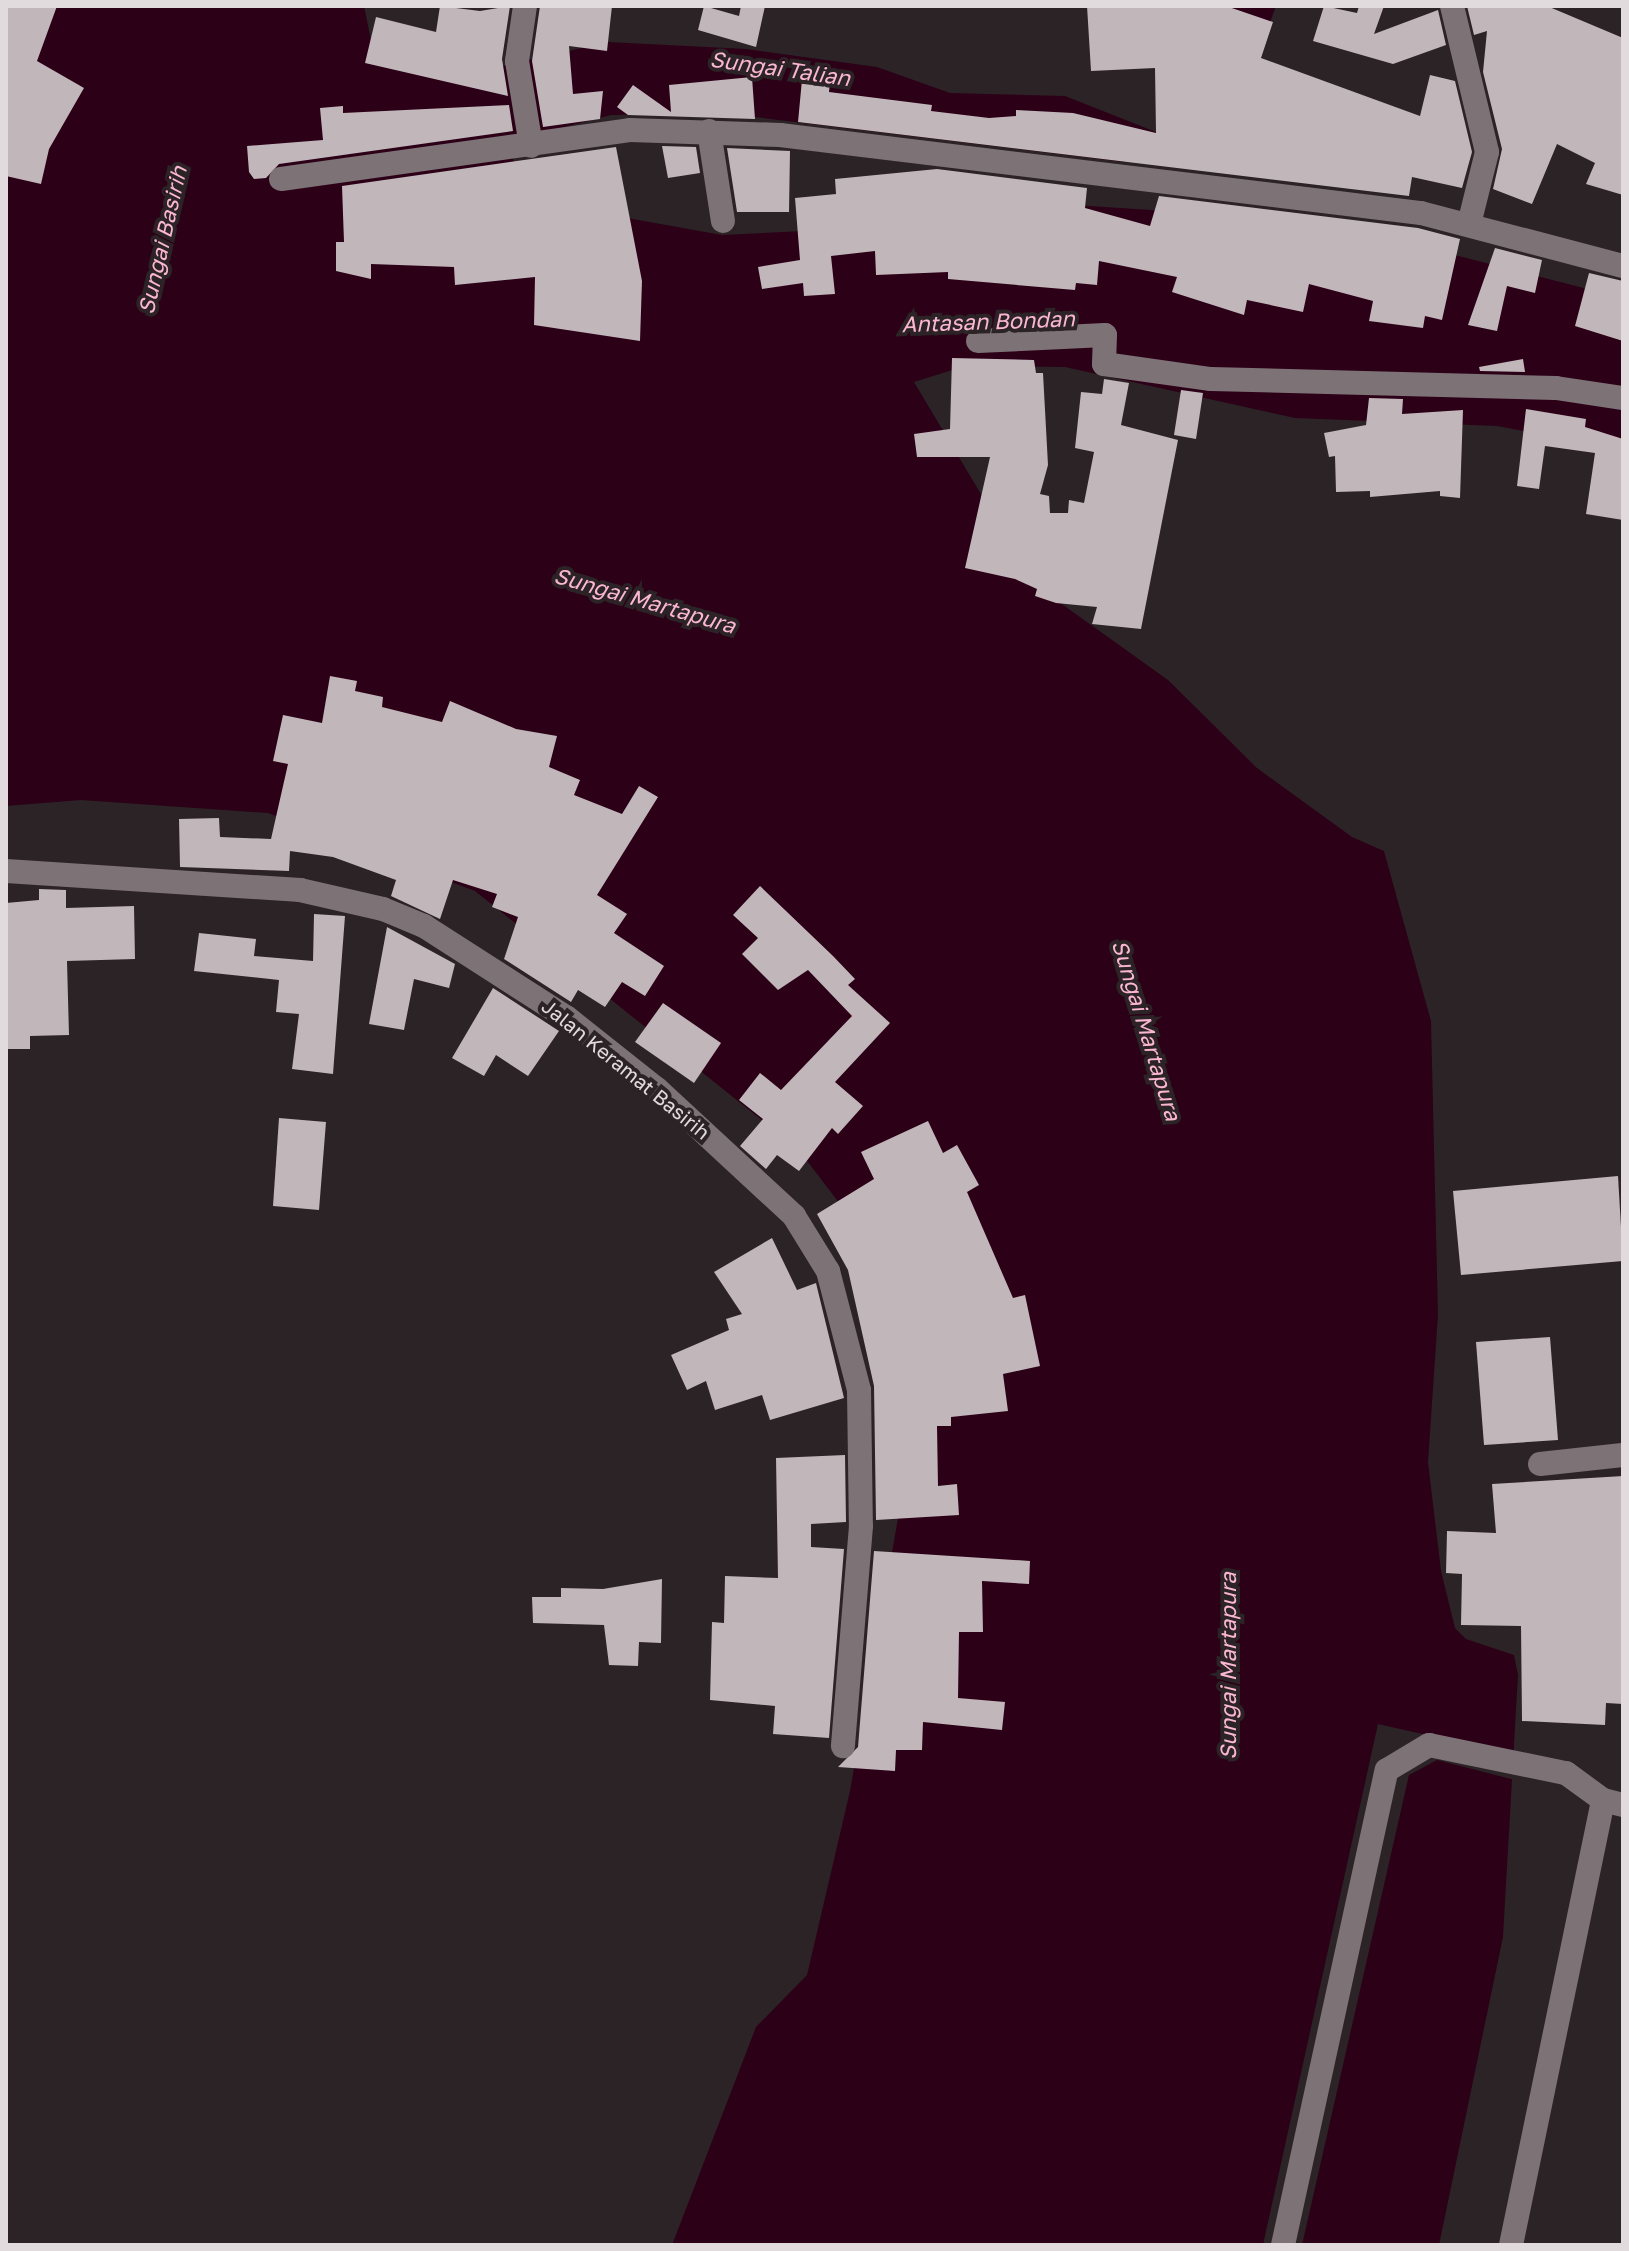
<!DOCTYPE html>
<style>
body{margin:0}
#map{position:relative;width:1629px;height:2251px;overflow:hidden;background:#2c2326;font-family:"Golos Text",sans-serif}
div>[style]{position:absolute}
.water>*{inset:0;background:#2c0117}
.pier>*{inset:0;background:#2c2326}
.building>*{inset:0;background:#c1b6ba}
.minor>*{height:24px;margin:-12px;padding:0 12px;transform-origin:12px;border-radius:12px;background:#7d7276}
span{translate:-50% -50%;white-space:nowrap;text-align:center;line-height:1.15;-webkit-text-stroke:8px #2c2326;paint-order:stroke}
.street-label{font-size:20px;color:#e1dbdd}
.water-label{font-size:22px;color:#fbb7d2;font-style:italic}
.frame{position:absolute;inset:0;border:8px solid #e1dbdd;pointer-events:none}
</style>
<div id="map">
<div class="water">
<div style="clip-path:polygon(6px 6px,364px 6px,373px 50px,450px 78px,608px 42px,746px 49px,877px 67px,950px 93px,1065px 96px,1156px 132px,1225px 6px,1276px 6px,1255px 64px,1206px 155px,1124px 162px,722px 113px,611px 115px,518px 139px,509px 150px,522px 179px,605px 214px,722px 235px,845px 229px,997px 200px,1322px 221px,1623px 298px,1623px 450px,1497px 426px,1295px 418px,1065px 367px,965px 366px,914px 382px,1000px 526px,1059px 602px,1168px 680px,1257px 768px,1352px 837px,1384px 851px,1431px 1021px,1438px 1315px,1428px 1462px,1441px 1571px,1455px 1628px,1466px 1639px,1514px 1655px,1518px 1675px,1503px 1937px,1439px 2245px,672px 2245px,756px 2027px,807px 1975px,850px 1791px,913px 1433px,875px 1250px,798px 1149px,475px 891px,268px 813px,81px 800px,6px 806px)"></div>
</div>
<div class="pier">
<div style="clip-path:polygon(1378px 1724px,1520px 1756px,1519px 1781px,1437px 1760px,1409px 1775px,1302px 2245px,1263px 2245px)"></div>
</div>
<div class="building">
<div style="clip-path:polygon(6px 6px,57px 6px,37px 61px,84px 88px,49px 149px,41px 184px,6px 176px)"></div>
<div style="clip-path:polygon(440px 6px,480px 11px,510px 6px,502px 59px,508px 96px,365px 63px,376px 17px,436px 32px)"></div>
<div style="clip-path:polygon(540px 6px,612px 6px,607px 51px,569px 46px,573px 94px,603px 91px,600px 119px,543px 127px,532px 61px)"></div>
<div style="clip-path:polygon(704px 6px,739px 16px,741px 6px,765px 6px,756px 47px,698px 30px)"></div>
<div style="clip-path:polygon(1087px 6px,1226px 6px,1273px 22px,1261px 58px,1420px 116px,1430px 75px,1455px 81px,1472px 152px,1462px 188px,1412px 177px,1409px 196px,798px 122px,803px 69px,831px 71px,829px 92px,932px 105px,931px 111px,989px 118px,1016px 116px,1016px 110px,1073px 113px,1156px 133px,1155px 68px,1091px 71px)"></div>
<div style="clip-path:polygon(1324px 6px,1357px 13px,1359px 6px,1384px 6px,1374px 34px,1438px 10px,1446px 45px,1393px 64px,1313px 41px)"></div>
<div style="clip-path:polygon(1467px 6px,1547px 6px,1623px 38px,1623px 195px,1586px 184px,1595px 163px,1557px 144px,1532px 204px,1493px 189px,1502px 149px,1483px 72px,1487px 31px,1474px 35px)"></div>
<div style="clip-path:polygon(752px 77px,755px 119px,628px 115px,617px 107px,633px 85px,671px 112px,669px 85px)"></div>
<div style="clip-path:polygon(509px 105px,513px 131px,279px 164px,266px 178px,254px 179px,249px 172px,247px 146px,323px 140px,320px 108px,343px 106px,343px 113px)"></div>
<div style="clip-path:polygon(662px 146px,696px 147px,700px 173px,668px 178px)"></div>
<div style="clip-path:polygon(616px 147px,642px 281px,640px 341px,534px 325px,535px 277px,455px 285px,454px 267px,371px 264px,371px 279px,336px 271px,336px 242px,344px 242px,342px 186px)"></div>
<div style="clip-path:polygon(727px 148px,790px 151px,789px 212px,737px 212px)"></div>
<div style="clip-path:polygon(937px 169px,1087px 188px,1085px 208px,1150px 226px,1159px 196px,1418px 228px,1460px 239px,1442px 320px,1425px 316px,1423px 328px,1369px 321px,1373px 301px,1309px 284px,1303px 312px,1247px 300px,1244px 315px,1172px 292px,1177px 277px,1099px 261px,1097px 285px,1076px 283px,1075px 290px,948px 279px,948px 272px,876px 275px,875px 251px,831px 256px,835px 294px,804px 296px,803px 283px,762px 289px,758px 267px,800px 260px,795px 198px,836px 194px,835px 179px)"></div>
<div style="clip-path:polygon(1495px 248px,1542px 260px,1535px 293px,1507px 286px,1497px 331px,1468px 325px)"></div>
<div style="clip-path:polygon(1589px 273px,1623px 281px,1623px 341px,1575px 326px)"></div>
<div style="clip-path:polygon(952px 358px,1034px 360px,1036px 373px,1043px 373px,1048px 465px,1040px 494px,1049px 496px,1050px 513px,1068px 513px,1069px 500px,1084px 503px,1094px 452px,1075px 448px,1081px 392px,1102px 394px,1104px 379px,1129px 383px,1121px 425px,1178px 440px,1141px 629px,1092px 624px,1097px 607px,1056px 603px,1035px 596px,1037px 589px,1015px 579px,965px 568px,990px 457px,917px 457px,914px 434px,950px 429px)"></div>
<div style="clip-path:polygon(1523px 359px,1525px 372px,1480px 371px,1479px 367px)"></div>
<div style="clip-path:polygon(1181px 390px,1203px 393px,1196px 439px,1174px 435px)"></div>
<div style="clip-path:polygon(1369px 398px,1403px 399px,1402px 414px,1463px 410px,1460px 498px,1440px 496px,1440px 491px,1370px 497px,1370px 491px,1336px 492px,1335px 456px,1329px 457px,1324px 433px,1366px 425px)"></div>
<div style="clip-path:polygon(1526px 409px,1586px 419px,1585px 427px,1623px 439px,1623px 520px,1586px 514px,1595px 453px,1545px 446px,1539px 489px,1517px 486px)"></div>
<div style="clip-path:polygon(330px 676px,357px 681px,355px 691px,383px 697px,382px 707px,442px 722px,450px 701px,516px 729px,557px 736px,549px 767px,580px 780px,574px 795px,622px 814px,639px 786px,658px 797px,597px 895px,627px 914px,614px 933px,664px 966px,645px 996px,622px 982px,605px 1007px,578px 990px,571px 1002px,504px 959px,518px 917px,492px 907px,497px 894px,453px 880px,440px 919px,391px 896px,396px 880px,333px 857px,290px 851px,289px 871px,180px 867px,179px 819px,219px 818px,220px 837px,271px 839px,288px 764px,273px 761px,283px 715px,322px 723px)"></div>
<div style="clip-path:polygon(760px 886px,833px 956px,855px 979px,848px 985px,890px 1023px,835px 1082px,863px 1106px,838px 1134px,832px 1128px,799px 1171px,777px 1155px,766px 1169px,740px 1146px,763px 1119px,739px 1100px,760px 1073px,781px 1090px,852px 1016px,808px 970px,778px 990px,742px 954px,758px 938px,733px 915px)"></div>
<div style="clip-path:polygon(39px 889px,66px 890px,66px 908px,134px 906px,135px 959px,67px 961px,69px 1035px,30px 1036px,30px 1049px,6px 1049px,6px 903px,39px 900px)"></div>
<div style="clip-path:polygon(314px 914px,345px 916px,333px 1074px,292px 1069px,299px 1014px,276px 1012px,279px 980px,194px 971px,199px 933px,256px 939px,254px 956px,313px 961px)"></div>
<div style="clip-path:polygon(387px 927px,455px 964px,449px 988px,414px 979px,404px 1030px,369px 1024px)"></div>
<div style="clip-path:polygon(493px 988px,559px 1031px,528px 1076px,496px 1055px,484px 1076px,452px 1058px)"></div>
<div style="clip-path:polygon(663px 1003px,721px 1043px,694px 1083px,635px 1042px)"></div>
<div style="clip-path:polygon(279px 1118px,326px 1122px,319px 1210px,273px 1206px)"></div>
<div style="clip-path:polygon(928px 1121px,943px 1153px,957px 1145px,979px 1185px,967px 1192px,1013px 1298px,1025px 1295px,1040px 1366px,1003px 1374px,1008px 1411px,951px 1417px,951px 1426px,937px 1426px,938px 1486px,957px 1484px,959px 1515px,876px 1520px,874px 1386px,848px 1270px,817px 1214px,874px 1179px,861px 1152px)"></div>
<div style="clip-path:polygon(1618px 1176px,1623px 1261px,1461px 1275px,1453px 1191px)"></div>
<div style="clip-path:polygon(772px 1238px,797px 1290px,816px 1283px,844px 1398px,770px 1420px,762px 1395px,715px 1410px,706px 1381px,687px 1390px,671px 1355px,729px 1330px,726px 1319px,742px 1314px,714px 1272px)"></div>
<div style="clip-path:polygon(1550px 1337px,1558px 1440px,1484px 1445px,1476px 1342px)"></div>
<div style="clip-path:polygon(845px 1455px,846px 1522px,811px 1524px,811px 1547px,844px 1549px,829px 1738px,773px 1734px,775px 1706px,710px 1700px,712px 1622px,724px 1623px,725px 1576px,778px 1578px,776px 1458px)"></div>
<div style="clip-path:polygon(1623px 1476px,1623px 1704px,1606px 1703px,1605px 1725px,1522px 1721px,1521px 1626px,1461px 1625px,1462px 1574px,1446px 1573px,1447px 1531px,1496px 1533px,1492px 1484px)"></div>
<div style="clip-path:polygon(874px 1551px,1030px 1561px,1029px 1584px,982px 1581px,983px 1632px,959px 1632px,958px 1698px,1005px 1702px,1002px 1730px,923px 1722px,922px 1750px,896px 1750px,895px 1771px,838px 1767px,858px 1747px)"></div>
<div style="clip-path:polygon(662px 1579px,661px 1643px,639px 1642px,638px 1666px,609px 1665px,604px 1625px,533px 1623px,532px 1597px,561px 1597px,561px 1588px,603px 1589px)"></div>
</div>
<div class="minor">
<div style="left:525px;top:6px;width:56px;rotate:98.3deg"></div>
<div style="left:517px;top:61px;width:86px;rotate:80.6deg"></div>
<div style="left:1452px;top:6px;width:150px;rotate:76.5deg"></div>
<div style="left:1487px;top:152px;width:74px;rotate:104deg"></div>
<div style="left:709px;top:131px;width:91px;rotate:81.2deg"></div>
<div style="left:281px;top:179px;width:352px;rotate:-8deg"></div>
<div style="left:630px;top:130px;width:150px;rotate:1.9deg"></div>
<div style="left:780px;top:135px;width:646px;rotate:6.94deg"></div>
<div style="left:1421px;top:213px;width:209px;rotate:14.7deg"></div>
<div style="left:978px;top:341px;width:127px;rotate:-2.7deg"></div>
<div style="left:1105px;top:335px;width:29px;rotate:92deg"></div>
<div style="left:1104px;top:364px;width:108px;rotate:8deg"></div>
<div style="left:1211px;top:379px;width:345px;rotate:1.5deg"></div>
<div style="left:1556px;top:388px;width:68px;rotate:8.5deg"></div>
<div style="left:6px;top:871px;width:295px;rotate:3.7deg"></div>
<div style="left:300px;top:890px;width:85px;rotate:12.9deg"></div>
<div style="left:383px;top:909px;width:44px;rotate:22.5deg"></div>
<div style="left:424px;top:926px;width:169px;rotate:32.7deg"></div>
<div style="left:566px;top:1017px;width:116px;rotate:38.4deg"></div>
<div style="left:657px;top:1089px;width:187px;rotate:42.8deg"></div>
<div style="left:794px;top:1216px;width:65px;rotate:58.3deg"></div>
<div style="left:828px;top:1271px;width:123px;rotate:75.4deg"></div>
<div style="left:859px;top:1390px;width:136px;rotate:89.2deg"></div>
<div style="left:861px;top:1526px;width:221px;rotate:94.7deg"></div>
<div style="left:1540px;top:1464px;width:83px;rotate:-6.2deg"></div>
<div style="left:1283px;top:2245px;width:486px;rotate:-77.7deg"></div>
<div style="left:1387px;top:1770px;width:49px;rotate:-30.8deg"></div>
<div style="left:1429px;top:1745px;width:140px;rotate:11.6deg"></div>
<div style="left:1566px;top:1773px;width:46px;rotate:36.1deg"></div>
<div style="left:1603px;top:1800px;width:21px;rotate:14deg"></div>
<div style="left:1511px;top:2245px;width:454px;rotate:-78.3deg"></div>
</div>
<div class="street-label">
<span style="left:626px;top:1069px;rotate:39deg">Jalan Keramat Basirih</span>
</div>
<div class="water-label">
<span style="left:780px;top:68px;rotate:8deg">Sungai Talian</span>
<span style="left:162px;top:240px;rotate:-77deg">Sungai Basirih</span>
<span style="left:988px;top:321px;rotate:-2deg">Antasan Bondan</span>
<span style="left:645px;top:600px;rotate:16deg">Sungai Martapura</span>
<span style="left:1147px;top:1030px;rotate:73deg">Sungai Martapura</span>
<span style="left:1228px;top:1666px;rotate:-90deg">Sungai Martapura</span>
</div>
<div class="frame"></div>
</div>
